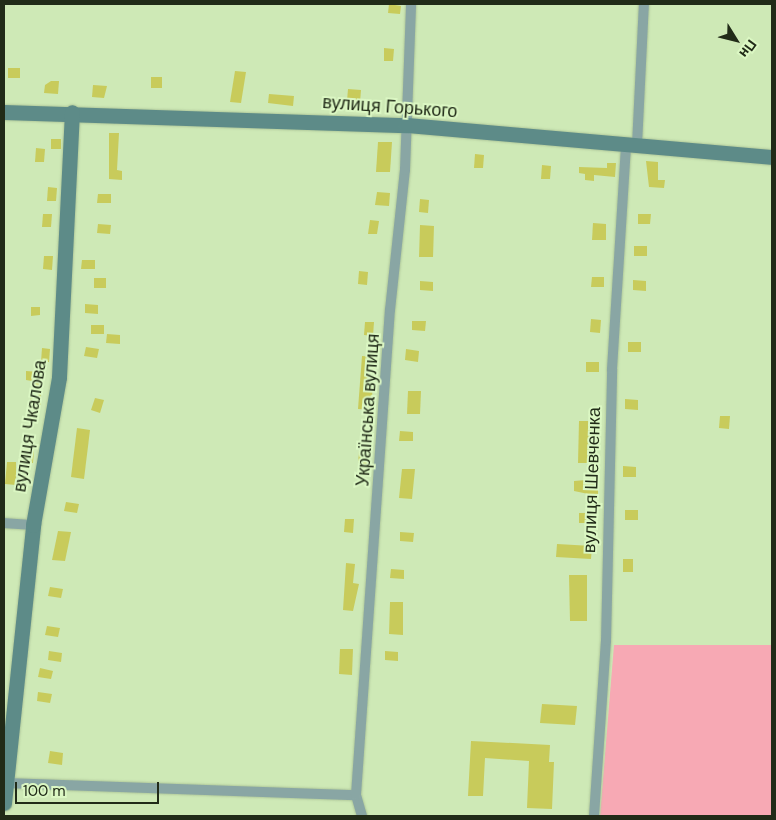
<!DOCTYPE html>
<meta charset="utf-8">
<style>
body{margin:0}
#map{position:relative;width:776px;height:820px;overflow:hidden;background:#cee9b6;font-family:"DM Sans",sans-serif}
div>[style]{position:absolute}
.green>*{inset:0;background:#f7a9b4}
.building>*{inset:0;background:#c8cb5b}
.roads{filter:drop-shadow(0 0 1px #afc79a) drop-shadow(0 0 1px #afc79a)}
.street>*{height:10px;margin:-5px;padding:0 5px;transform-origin:5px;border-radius:5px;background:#89a6a4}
.secondary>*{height:15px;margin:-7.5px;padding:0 7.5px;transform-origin:7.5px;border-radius:7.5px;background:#5d8b88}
span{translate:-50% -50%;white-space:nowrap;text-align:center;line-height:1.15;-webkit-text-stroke:4px #dbf7c3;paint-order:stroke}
.street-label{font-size:18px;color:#212b18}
.frame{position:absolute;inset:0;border:5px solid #212b18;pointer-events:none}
.north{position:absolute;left:711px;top:15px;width:50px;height:50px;-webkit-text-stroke:4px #dbf7c3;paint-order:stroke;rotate:126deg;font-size:14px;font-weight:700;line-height:20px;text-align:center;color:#212b18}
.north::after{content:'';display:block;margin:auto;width:18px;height:22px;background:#212b18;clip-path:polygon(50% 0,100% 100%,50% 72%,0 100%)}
.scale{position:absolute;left:15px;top:782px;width:144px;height:22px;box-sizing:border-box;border:2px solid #212b18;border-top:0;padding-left:6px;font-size:15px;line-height:18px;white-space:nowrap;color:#212b18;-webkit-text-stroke:4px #dbf7c3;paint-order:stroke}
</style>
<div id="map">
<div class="green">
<div style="clip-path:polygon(614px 645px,772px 645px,772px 816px,600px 816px)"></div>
</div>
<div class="building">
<div style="clip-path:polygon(389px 4px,401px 6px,400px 14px,388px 13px)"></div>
<div style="clip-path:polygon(384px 48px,394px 49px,393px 61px,384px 61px)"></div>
<div style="clip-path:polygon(8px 68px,20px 68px,20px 78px,8px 78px)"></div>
<div style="clip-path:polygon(235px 71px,246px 72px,241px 103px,230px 102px)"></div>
<div style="clip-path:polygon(151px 77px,162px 77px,162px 88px,151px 88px)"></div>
<div style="clip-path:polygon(51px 81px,59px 81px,58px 94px,44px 93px,45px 85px)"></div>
<div style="clip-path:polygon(93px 85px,107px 86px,104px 98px,92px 97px)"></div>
<div style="clip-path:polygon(348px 89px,361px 90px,360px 103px,347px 101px)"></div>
<div style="clip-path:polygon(269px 94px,294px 96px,293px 106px,268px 103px)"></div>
<div style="clip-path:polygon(109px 133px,119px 133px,117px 170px,122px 171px,122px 180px,109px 179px)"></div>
<div style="clip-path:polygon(51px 139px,61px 139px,61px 149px,51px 149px)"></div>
<div style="clip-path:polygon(378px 142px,392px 142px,390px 172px,376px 172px)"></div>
<div style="clip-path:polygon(36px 148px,45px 149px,44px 162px,35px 162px)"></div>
<div style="clip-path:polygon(475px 154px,484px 155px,483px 168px,474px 168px)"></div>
<div style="clip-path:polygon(646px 161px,658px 162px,658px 180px,665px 180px,664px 188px,649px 187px)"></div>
<div style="clip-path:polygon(607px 163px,616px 163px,615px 177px,594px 175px,594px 181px,585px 180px,585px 174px,579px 173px,579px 167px,607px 168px)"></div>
<div style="clip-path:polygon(542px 165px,551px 166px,550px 179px,541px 179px)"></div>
<div style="clip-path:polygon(48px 187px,57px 188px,56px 201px,47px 201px)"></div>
<div style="clip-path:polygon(377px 192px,390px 193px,389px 206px,375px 205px)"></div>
<div style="clip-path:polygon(98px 194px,111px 194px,111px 203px,97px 203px)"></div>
<div style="clip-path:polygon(420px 199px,429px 200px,428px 213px,419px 212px)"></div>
<div style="clip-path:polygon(43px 214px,52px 214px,51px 227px,42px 227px)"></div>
<div style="clip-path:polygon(638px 214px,651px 214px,650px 224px,638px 224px)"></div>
<div style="clip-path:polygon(370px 220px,379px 221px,377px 234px,368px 234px)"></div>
<div style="clip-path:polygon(593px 223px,606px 224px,606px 240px,592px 240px)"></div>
<div style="clip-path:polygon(98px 224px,111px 225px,110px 234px,97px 233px)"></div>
<div style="clip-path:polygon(420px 225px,434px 226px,433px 257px,419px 257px)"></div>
<div style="clip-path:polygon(634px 246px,647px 246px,647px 256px,634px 256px)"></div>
<div style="clip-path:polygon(44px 256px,53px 256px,52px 270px,43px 269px)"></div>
<div style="clip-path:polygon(82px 260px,95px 260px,95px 269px,81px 269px)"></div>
<div style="clip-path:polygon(359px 271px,368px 272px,367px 285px,358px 284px)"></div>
<div style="clip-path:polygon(592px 277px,604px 277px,604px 287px,591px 287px)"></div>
<div style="clip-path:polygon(94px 278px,106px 278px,106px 288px,94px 288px)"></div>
<div style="clip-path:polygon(633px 280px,646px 281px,646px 291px,633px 290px)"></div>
<div style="clip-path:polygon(420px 281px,433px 282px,433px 291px,420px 290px)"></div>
<div style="clip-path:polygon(85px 304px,98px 305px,98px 314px,85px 313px)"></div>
<div style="clip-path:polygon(31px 307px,40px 307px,40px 315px,31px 316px)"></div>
<div style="clip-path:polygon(591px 319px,601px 320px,600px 333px,590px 332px)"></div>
<div style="clip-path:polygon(412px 321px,426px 321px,425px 331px,412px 330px)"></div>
<div style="clip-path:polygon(365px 322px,374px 322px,373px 336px,364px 335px)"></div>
<div style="clip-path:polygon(91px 325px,104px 325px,104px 334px,91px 334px)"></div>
<div style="clip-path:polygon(107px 334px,120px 335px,120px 344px,106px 343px)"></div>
<div style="clip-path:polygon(628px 342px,641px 342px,641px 352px,628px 352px)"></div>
<div style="clip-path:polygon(86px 347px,99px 349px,97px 358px,84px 356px)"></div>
<div style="clip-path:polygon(42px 348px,50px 349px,49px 362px,41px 362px)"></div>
<div style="clip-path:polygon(406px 349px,419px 351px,418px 362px,405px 360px)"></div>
<div style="clip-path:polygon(362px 356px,375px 357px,371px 410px,358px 409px)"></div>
<div style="clip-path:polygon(586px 362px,599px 362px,599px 372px,586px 372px)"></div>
<div style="clip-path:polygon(26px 371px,40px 372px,41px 405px,30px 404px,32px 381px,26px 380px)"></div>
<div style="clip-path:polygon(408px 391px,421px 391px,420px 414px,407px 414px)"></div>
<div style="clip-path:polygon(95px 398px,104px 400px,100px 413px,91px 410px)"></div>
<div style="clip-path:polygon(625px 399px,638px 400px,638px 410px,625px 409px)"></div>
<div style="clip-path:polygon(720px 416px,730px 416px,729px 429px,719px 428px)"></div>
<div style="clip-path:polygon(579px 421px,592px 421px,590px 463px,578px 463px)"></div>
<div style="clip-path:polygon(77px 428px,90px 430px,84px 479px,71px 477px)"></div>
<div style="clip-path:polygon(400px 431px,413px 432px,413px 441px,399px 441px)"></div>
<div style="clip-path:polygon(25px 449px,34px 449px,33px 463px,24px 462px)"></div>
<div style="clip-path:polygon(359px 451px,368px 452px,367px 465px,358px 465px)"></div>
<div style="clip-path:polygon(7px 462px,16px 462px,16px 485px,5px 484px)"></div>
<div style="clip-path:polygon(623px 466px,636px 467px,636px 477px,623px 477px)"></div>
<div style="clip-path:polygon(402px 469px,415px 469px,412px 499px,399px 498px)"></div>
<div style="clip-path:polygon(598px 479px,598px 496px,574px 491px,574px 481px)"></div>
<div style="clip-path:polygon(66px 502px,79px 504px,77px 513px,64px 511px)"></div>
<div style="clip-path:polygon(625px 510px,638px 510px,638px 520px,625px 520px)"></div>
<div style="clip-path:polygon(579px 513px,592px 513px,592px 523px,579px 523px)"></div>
<div style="clip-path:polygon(345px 519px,354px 519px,353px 533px,344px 532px)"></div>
<div style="clip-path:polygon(58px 531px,71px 532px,65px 561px,52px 560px)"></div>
<div style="clip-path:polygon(400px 532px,414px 533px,413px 542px,400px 541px)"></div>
<div style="clip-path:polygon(557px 544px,592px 546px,591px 559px,556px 557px)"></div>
<div style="clip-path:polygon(623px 559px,633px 559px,633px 572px,623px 572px)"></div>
<div style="clip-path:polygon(346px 563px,355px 564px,353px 583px,359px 584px,353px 611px,343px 610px)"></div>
<div style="clip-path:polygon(391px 569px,404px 570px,404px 579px,390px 578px)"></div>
<div style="clip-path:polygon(569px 575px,587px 575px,587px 621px,570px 621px)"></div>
<div style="clip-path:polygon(50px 587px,63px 589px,61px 598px,48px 596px)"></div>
<div style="clip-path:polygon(390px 602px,403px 602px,403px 635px,389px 634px)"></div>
<div style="clip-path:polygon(47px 626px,60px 628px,58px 637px,45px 635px)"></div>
<div style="clip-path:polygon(340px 649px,353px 649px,352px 675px,339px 674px)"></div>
<div style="clip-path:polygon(49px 651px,62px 653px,61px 662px,48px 660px)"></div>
<div style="clip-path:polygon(385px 651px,398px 652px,398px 661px,385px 660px)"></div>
<div style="clip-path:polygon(40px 668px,53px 671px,51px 679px,38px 677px)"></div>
<div style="clip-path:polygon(38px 692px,52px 694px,50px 703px,37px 701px)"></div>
<div style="clip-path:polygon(542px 704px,577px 706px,575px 725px,540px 723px)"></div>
<div style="clip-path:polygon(471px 741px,550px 745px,549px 762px,554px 762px,552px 809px,527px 808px,529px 761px,485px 758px,483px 796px,468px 796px)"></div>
<div style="clip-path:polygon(50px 751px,63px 753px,62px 765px,48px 763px)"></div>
</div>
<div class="roads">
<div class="street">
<div style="left:637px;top:145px;width:141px;rotate:-87.2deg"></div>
<div style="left:4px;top:523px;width:29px;rotate:4deg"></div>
<div style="left:5px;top:783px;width:351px;rotate:2deg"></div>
<div style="left:362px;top:816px;width:22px;rotate:-106deg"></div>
<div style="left:356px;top:795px;width:486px;rotate:-86deg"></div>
<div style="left:390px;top:310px;width:141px;rotate:-83.9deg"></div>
<div style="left:405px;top:170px;width:166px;rotate:-87.9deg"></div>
<div style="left:594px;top:816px;width:175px;rotate:-86.1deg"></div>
<div style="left:606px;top:641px;width:272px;rotate:-88.7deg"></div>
<div style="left:612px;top:369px;width:225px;rotate:-86.4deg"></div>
</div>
<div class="secondary">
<div style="left:4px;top:112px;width:402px;rotate:1.9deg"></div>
<div style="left:406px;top:125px;width:367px;rotate:5deg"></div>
<div style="left:4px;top:803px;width:280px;rotate:-84deg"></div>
<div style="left:33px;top:525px;width:150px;rotate:-80deg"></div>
<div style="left:59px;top:377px;width:265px;rotate:-87.2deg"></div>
</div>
</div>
<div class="street-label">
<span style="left:390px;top:107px;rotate:4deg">вулиця Горького</span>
<span style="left:368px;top:410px;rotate:-86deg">Українська вулиця</span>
<span style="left:30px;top:426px;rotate:-81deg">вулиця Чкалова</span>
<span style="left:592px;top:480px;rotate:-88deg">вулиця Шевченка</span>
</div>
<div class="frame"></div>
<div class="north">Пн</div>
<div class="scale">100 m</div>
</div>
